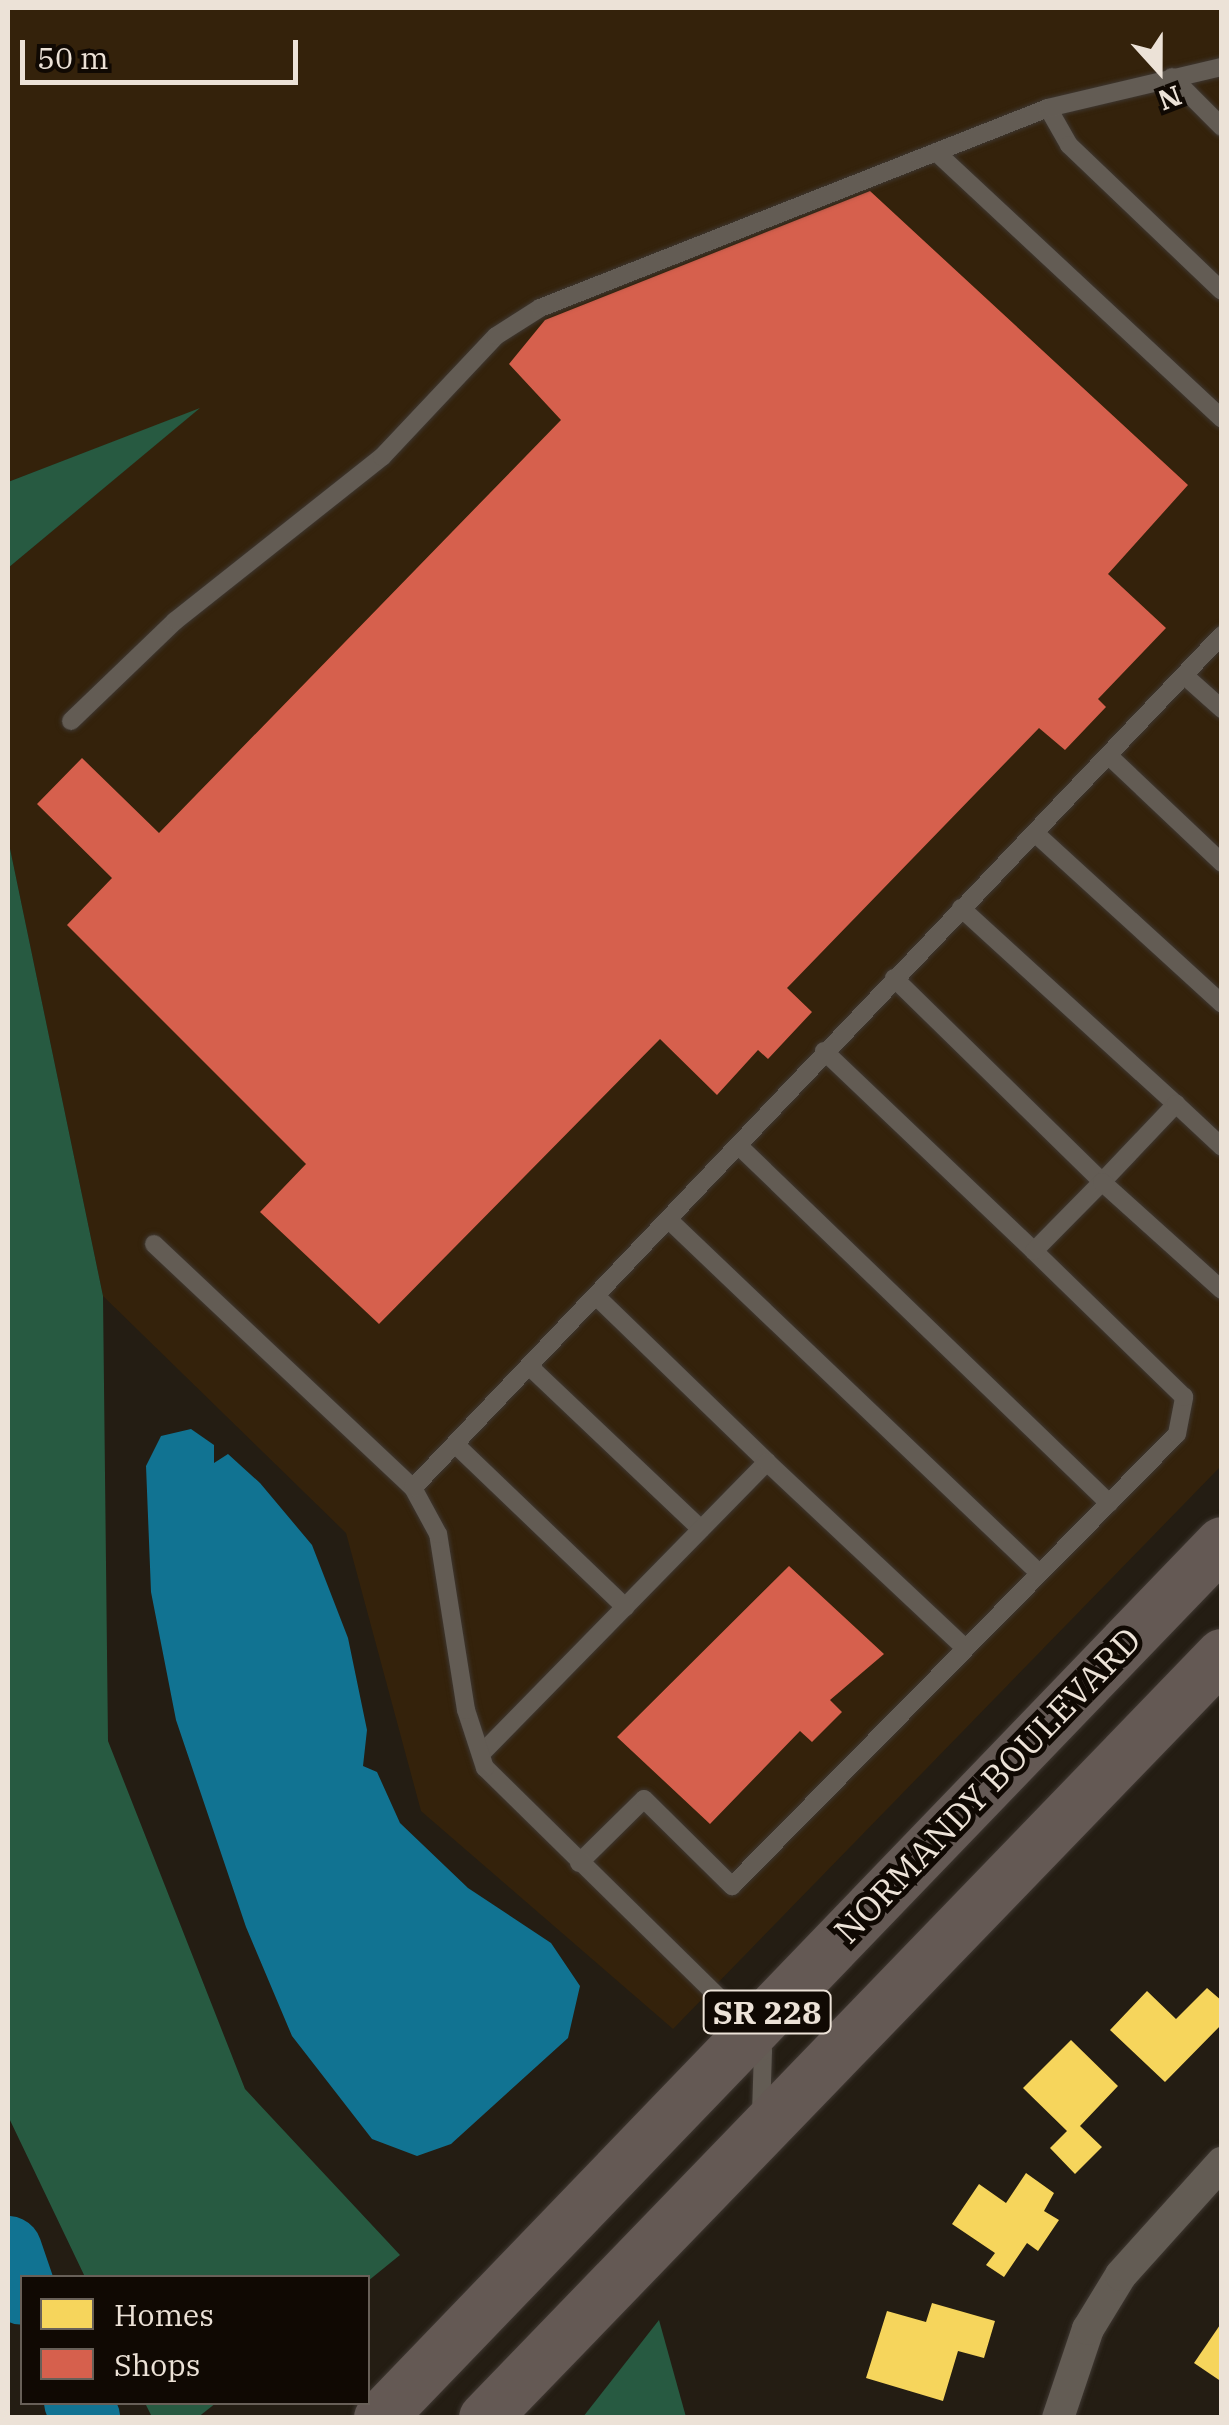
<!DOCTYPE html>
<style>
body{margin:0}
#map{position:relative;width:1229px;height:2425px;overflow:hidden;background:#241d13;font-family:"IBM Plex Serif",serif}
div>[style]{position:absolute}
.built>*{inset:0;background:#34220b}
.forest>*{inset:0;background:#275a41}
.water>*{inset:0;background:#117392}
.homes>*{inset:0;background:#f6d55c}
.shops>*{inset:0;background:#d6604d}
.river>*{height:68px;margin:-34px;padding:0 34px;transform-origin:34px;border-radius:34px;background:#117392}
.roads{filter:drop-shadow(0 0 2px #3e3731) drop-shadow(0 0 2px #3e3731)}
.service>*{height:18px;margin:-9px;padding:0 9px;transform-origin:9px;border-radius:9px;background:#635c54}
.minor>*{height:32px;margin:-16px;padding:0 16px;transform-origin:16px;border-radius:16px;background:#635c54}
.primary>*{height:52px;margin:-26px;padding:0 26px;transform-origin:26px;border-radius:26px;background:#645954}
span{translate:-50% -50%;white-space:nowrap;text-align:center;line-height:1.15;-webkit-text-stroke:10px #100903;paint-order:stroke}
.shield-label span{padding:2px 8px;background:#100903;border:2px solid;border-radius:8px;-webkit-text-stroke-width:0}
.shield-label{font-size:32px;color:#ece2d7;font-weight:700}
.street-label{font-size:35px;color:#ece2d7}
.frame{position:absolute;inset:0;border:10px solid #ece2d7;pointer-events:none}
.legend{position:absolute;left:20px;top:2275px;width:350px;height:130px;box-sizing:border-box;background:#100903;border:2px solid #686058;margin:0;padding:12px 18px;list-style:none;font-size:30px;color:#ece2d7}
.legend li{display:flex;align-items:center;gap:20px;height:50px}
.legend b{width:50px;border:2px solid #686058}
.north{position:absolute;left:1109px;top:20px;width:100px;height:100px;-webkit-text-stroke:8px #100903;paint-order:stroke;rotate:159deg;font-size:28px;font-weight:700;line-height:40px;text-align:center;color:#ece2d7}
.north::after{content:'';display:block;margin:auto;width:35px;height:45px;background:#ece2d7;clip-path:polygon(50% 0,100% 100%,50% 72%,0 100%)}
.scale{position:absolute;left:20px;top:40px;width:278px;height:45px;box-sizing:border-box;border:5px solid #ece2d7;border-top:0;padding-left:12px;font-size:30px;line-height:35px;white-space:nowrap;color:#ece2d7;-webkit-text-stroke:8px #100903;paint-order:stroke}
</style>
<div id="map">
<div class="built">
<div style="clip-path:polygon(8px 8px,1221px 8px,1221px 1466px,673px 2029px,421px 1811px,346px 1533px,103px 1296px,8px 839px,8px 568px,197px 410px,8px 482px)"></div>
</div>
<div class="forest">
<div style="clip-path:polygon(200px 408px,8px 568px,8px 482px)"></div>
<div style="clip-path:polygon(8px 839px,103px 1296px,108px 1741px,245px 2089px,400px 2255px,368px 2281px,85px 2277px,8px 2116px)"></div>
<div style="clip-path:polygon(659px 2320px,686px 2417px,583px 2417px)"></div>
<div style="clip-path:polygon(145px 2403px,216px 2403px,197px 2418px,152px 2417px)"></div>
</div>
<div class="water">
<div style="clip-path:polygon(191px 1429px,214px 1445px,214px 1463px,228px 1454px,260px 1483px,312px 1545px,348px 1638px,367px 1730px,363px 1766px,377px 1772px,400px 1823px,468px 1888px,551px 1943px,580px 1986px,568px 2038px,451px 2144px,417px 2156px,372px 2139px,292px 2036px,246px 1927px,176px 1720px,151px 1592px,146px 1466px,161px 1436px)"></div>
</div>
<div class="homes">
<div style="clip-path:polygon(1207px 1988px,1222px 2001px,1222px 2024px,1165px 2082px,1110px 2030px,1147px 1991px,1176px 2019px)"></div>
<div style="clip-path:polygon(1071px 2040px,1118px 2086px,1080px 2126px,1102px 2147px,1075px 2174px,1050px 2148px,1067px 2131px,1023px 2088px)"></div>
<div style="clip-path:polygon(1026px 2173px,1054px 2193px,1044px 2211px,1059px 2220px,1038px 2251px,1027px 2243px,1004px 2277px,986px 2265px,995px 2253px,952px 2224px,979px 2184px,1006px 2203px)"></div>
<div style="clip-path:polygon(932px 2303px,995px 2321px,984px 2358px,958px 2351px,943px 2401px,866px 2378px,887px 2311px,926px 2322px)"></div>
<div style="clip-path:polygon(1222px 2322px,1222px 2382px,1194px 2363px)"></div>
</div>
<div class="shops">
<div style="clip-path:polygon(870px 191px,1188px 485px,1108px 574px,1166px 628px,1098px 699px,1106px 707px,1065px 750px,1039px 728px,787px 988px,812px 1012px,768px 1059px,758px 1050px,717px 1095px,660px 1039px,379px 1324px,260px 1212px,306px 1164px,67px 925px,112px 878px,37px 804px,82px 758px,159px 833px,561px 420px,509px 364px,545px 320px)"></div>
<div style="clip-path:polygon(789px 1566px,884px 1654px,830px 1700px,842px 1712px,812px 1742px,800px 1731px,710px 1824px,617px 1737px)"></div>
</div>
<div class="river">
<div style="left:8px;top:2250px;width:43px;rotate:71.1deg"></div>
<div style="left:78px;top:2402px;width:18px;rotate:63deg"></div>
</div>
<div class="roads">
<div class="service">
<div style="left:1172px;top:77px;width:71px;rotate:45deg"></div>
<div style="left:1048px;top:108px;width:43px;rotate:60.4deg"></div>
<div style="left:1069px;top:145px;width:211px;rotate:43.7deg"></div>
<div style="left:936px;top:152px;width:391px;rotate:43deg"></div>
<div style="left:1185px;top:676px;width:50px;rotate:41.7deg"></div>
<div style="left:71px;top:721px;width:144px;rotate:-43.9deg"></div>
<div style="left:175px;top:621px;width:264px;rotate:-38.4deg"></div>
<div style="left:382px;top:457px;width:166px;rotate:-46.7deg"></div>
<div style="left:496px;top:336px;width:52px;rotate:-32.5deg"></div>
<div style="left:540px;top:308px;width:546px;rotate:-21.49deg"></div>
<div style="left:1048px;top:108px;width:179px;rotate:-13.3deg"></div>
<div style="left:1109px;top:756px;width:156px;rotate:43.4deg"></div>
<div style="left:1035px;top:833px;width:253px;rotate:42.4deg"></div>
<div style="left:961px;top:908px;width:291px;rotate:42.4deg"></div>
<div style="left:894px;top:978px;width:291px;rotate:44.4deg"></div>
<div style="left:1102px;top:1182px;width:108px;rotate:-46.5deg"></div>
<div style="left:1176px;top:1104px;width:63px;rotate:43.1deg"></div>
<div style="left:824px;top:1051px;width:290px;rotate:43.6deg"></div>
<div style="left:740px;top:1147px;width:513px;rotate:43.97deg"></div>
<div style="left:669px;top:1220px;width:511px;rotate:43.65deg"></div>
<div style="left:154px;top:1244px;width:356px;rotate:43.3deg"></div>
<div style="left:596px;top:1296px;width:238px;rotate:44.1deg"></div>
<div style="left:529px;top:1366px;width:237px;rotate:43.5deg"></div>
<div style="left:455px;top:1444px;width:236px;rotate:43.8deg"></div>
<div style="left:481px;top:1754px;width:409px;rotate:-45.6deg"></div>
<div style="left:767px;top:1462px;width:272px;rotate:43.2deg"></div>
<div style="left:579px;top:1863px;width:91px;rotate:-44.6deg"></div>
<div style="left:644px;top:1799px;width:124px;rotate:44.7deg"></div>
<div style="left:732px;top:1886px;width:634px;rotate:-45.45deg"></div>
<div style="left:1177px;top:1434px;width:38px;rotate:-79deg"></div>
<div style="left:1184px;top:1397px;width:209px;rotate:-135.8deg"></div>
<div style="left:1034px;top:1251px;width:97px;rotate:-45.4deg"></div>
<div style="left:1102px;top:1182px;width:161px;rotate:42deg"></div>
<div style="left:761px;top:2114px;width:63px;rotate:-88.2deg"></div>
<div style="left:763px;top:2051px;width:25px;rotate:-119deg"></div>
<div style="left:751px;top:2029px;width:373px;rotate:-135.5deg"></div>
<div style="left:485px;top:1768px;width:61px;rotate:-108.1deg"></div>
<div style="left:466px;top:1710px;width:178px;rotate:-99deg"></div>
<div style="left:438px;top:1534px;width:52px;rotate:-118.5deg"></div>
<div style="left:413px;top:1488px;width:1176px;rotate:-46.52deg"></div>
</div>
<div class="minor">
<div style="left:1058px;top:2418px;width:94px;rotate:-71.4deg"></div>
<div style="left:1088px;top:2329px;width:63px;rotate:-58.6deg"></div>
<div style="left:1121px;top:2275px;width:151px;rotate:-48deg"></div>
</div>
<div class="primary">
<div style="left:380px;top:2418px;width:1214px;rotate:-46.1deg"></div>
<div style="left:485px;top:2418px;width:1061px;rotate:-45.99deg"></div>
</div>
</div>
<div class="shield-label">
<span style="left:767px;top:2012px">SR 228</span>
</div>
<div class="street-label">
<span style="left:987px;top:1785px;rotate:-46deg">NORMANDY BOULEVARD</span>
</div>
<div class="frame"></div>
<ul class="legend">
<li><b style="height:28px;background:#f6d55c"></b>Homes</li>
<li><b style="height:28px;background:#d6604d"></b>Shops</li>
</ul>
<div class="north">N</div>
<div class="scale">50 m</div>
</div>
